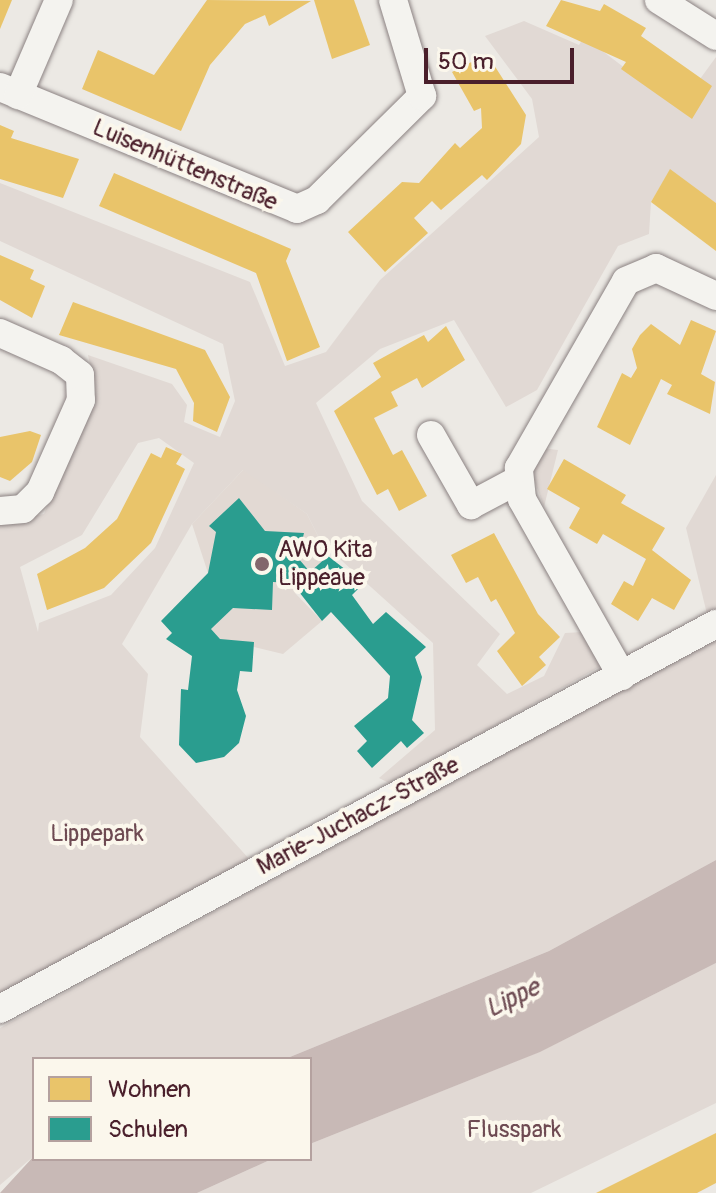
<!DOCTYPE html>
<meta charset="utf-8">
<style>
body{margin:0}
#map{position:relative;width:716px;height:1193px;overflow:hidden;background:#ece9e4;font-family:Pangolin,sans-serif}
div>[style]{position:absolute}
.built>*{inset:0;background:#e2d9d3}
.green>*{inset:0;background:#e1d9d4}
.water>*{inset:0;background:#c8b9b6}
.homes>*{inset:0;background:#e9c46a}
.schools>*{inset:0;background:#2a9d8f}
.roads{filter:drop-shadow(0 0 2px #8b8282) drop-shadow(0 0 2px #8b8282)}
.minor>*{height:28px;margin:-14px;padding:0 14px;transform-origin:14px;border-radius:14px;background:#f4f3ef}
.dots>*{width:22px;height:22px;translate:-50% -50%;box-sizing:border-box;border:4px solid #fbf7ec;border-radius:50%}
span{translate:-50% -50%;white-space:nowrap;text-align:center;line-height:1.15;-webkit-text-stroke:8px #fbf7ec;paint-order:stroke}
.street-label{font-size:24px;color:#4a1f2b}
.poi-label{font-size:24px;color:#4a1f2b}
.left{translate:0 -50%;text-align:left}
.park-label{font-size:24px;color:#6e4a52}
.water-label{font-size:26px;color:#704e55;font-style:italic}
.legend{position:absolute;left:32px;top:1057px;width:280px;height:104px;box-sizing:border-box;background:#fbf7ec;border:2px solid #b4a19f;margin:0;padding:10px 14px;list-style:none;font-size:24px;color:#4a1f2b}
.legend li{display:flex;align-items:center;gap:16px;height:40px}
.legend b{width:40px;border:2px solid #b4a19f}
.scale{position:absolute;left:424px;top:48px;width:150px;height:36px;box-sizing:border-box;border:4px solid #4a1f2b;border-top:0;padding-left:10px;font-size:24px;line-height:28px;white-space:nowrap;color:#4a1f2b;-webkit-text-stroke:6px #fbf7ec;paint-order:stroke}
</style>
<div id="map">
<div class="built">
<div style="clip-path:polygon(244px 469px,307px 514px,328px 556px,295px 593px,322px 621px,283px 654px,220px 639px,211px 629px,233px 608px,208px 573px,192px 524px)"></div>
</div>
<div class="green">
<div style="clip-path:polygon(evenodd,524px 21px,579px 45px,584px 37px,692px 119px,700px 79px,716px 57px,716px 203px,670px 170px,651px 202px,649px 234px,618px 246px,537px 390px,506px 407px,454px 320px,380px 349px,316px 403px,362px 501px,500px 634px,477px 665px,507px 694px,544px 676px,565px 633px,583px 632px,601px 666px,391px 784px,379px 778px,435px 730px,433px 643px,321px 542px,307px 514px,243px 470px,192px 524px,122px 644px,148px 674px,140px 737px,250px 860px,0 995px,0 523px,44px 514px,95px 389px,88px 355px,172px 384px,187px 405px,184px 422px,220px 437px,235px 401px,223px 344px,0 241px,0 183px,250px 282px,285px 366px,326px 352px,380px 280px,539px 137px,532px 99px,485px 36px,524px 21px,159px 438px,194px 463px,155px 548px,111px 595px,39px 623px,38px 632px,20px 567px,82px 535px,138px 443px,159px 438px)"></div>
<div style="clip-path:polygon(542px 448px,558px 450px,544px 507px,531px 471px)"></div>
<div style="clip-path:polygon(716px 475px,716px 609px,707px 614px,686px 528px)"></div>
<div style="clip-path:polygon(716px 639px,716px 860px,549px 951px,285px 1059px,34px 1059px,34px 1156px,0 1185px,0 1028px)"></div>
<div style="clip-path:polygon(716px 963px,716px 1103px,531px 1193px,197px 1193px,272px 1159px,310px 1159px,310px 1144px,539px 1052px)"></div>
</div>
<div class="water">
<div style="clip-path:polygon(716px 860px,716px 963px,540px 1052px,310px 1144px,310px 1059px,285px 1059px,549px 951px)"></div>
<div style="clip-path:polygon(34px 1156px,34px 1159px,272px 1159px,197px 1193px,0 1193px)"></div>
</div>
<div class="homes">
<div style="clip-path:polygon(0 0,12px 0,0 29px)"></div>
<div style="clip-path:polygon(207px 0,311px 1px,269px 26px,265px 15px,245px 24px,210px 65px,181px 131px,82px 89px,98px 50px,154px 75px)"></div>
<div style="clip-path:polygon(314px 0,354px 0,370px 45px,332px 59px)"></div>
<div style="clip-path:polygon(561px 0,600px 11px,604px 4px,646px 28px,641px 36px,712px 86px,692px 119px,621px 69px,626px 62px,546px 26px)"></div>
<div style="clip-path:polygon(487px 54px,526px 115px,521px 144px,487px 180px,482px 175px,441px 210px,432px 201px,414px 218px,428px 233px,385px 272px,348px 232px,402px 182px,419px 183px,455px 143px,460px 148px,482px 128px,481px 108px,474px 111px,452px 72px)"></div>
<div style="clip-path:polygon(0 125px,14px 131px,11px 138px,79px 159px,63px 198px,0 179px)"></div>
<div style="clip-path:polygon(670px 169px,716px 203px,716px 251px,651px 202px)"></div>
<div style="clip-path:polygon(114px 173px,291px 249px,286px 261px,320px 347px,287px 361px,256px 273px,99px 206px)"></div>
<div style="clip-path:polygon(0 255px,34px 270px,30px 279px,45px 286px,32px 318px,0 300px)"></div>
<div style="clip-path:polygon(73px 302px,205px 350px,230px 397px,217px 432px,193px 421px,194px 403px,176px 369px,59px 335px)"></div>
<div style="clip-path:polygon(691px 320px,716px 331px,701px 374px,715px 382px,710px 414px,667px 394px,672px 385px,661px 379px,630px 445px,597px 427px,622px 373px,631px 378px,637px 368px,632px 349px,640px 335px,651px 324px,680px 345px)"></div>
<div style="clip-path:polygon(446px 326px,465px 360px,422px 388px,417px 378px,391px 392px,398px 406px,374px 418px,393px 455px,402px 450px,427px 496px,399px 511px,388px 489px,377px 495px,334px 411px,381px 377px,373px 363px,424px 335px,428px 342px)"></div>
<div style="clip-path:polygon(30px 431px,41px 435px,32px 462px,10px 481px,0 477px,0 437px)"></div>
<div style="clip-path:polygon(166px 447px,182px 454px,176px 464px,185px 469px,151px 543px,104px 588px,47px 610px,37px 574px,85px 548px,117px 519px,151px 453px,161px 458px)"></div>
<div style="clip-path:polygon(564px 459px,626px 495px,621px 503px,665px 528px,652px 550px,691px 580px,674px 610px,652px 598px,638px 621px,611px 604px,624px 581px,633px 586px,646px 559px,603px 534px,597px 544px,569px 528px,580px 508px,547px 489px)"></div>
<div style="clip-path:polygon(494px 533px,538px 614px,560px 637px,539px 657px,546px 665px,522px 686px,497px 651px,515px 633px,496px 599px,491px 602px,478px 577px,466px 583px,451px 555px)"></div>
<div style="clip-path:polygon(716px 1133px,716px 1183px,697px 1193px,596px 1193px)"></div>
</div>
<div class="schools">
<div style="clip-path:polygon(239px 498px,265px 531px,304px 533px,298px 558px,310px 572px,328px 556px,346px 570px,361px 586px,352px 595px,373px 624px,386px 612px,426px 647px,415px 657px,422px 677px,412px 720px,424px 733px,407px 748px,401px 741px,372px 768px,357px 751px,367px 741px,354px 726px,388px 698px,390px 676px,331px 612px,322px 621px,292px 583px,273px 582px,272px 610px,233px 608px,211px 629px,220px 639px,254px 642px,252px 672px,240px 671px,237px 690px,246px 716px,239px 743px,224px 757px,196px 763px,179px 745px,181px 689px,188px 690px,192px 656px,166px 639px,172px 633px,161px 621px,208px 573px,216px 532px,209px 526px)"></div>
</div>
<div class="roads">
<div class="minor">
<div style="left:659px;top:0;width:67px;rotate:32.3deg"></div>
<div style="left:0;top:87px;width:321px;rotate:22.3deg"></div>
<div style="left:297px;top:209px;width:22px;rotate:-24deg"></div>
<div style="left:317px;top:200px;width:148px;rotate:-44.7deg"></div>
<div style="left:422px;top:96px;width:100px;rotate:-106.8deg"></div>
<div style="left:18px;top:95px;width:103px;rotate:-66.7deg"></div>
<div style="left:0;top:333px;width:67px;rotate:23.9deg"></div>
<div style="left:61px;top:360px;width:24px;rotate:38deg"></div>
<div style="left:80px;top:375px;width:25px;rotate:88deg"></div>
<div style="left:81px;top:400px;width:101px;rotate:114deg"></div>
<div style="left:40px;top:492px;width:24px;rotate:135deg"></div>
<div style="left:23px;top:509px;width:23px;rotate:175deg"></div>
<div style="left:431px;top:435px;width:81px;rotate:60.3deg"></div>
<div style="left:471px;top:505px;width:53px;rotate:-28deg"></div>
<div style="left:622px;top:676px;width:203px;rotate:-119.5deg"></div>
<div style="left:522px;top:499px;width:31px;rotate:-96deg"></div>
<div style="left:519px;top:468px;width:215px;rotate:-60.2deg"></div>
<div style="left:626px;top:281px;width:33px;rotate:-23deg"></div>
<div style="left:656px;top:268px;width:66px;rotate:25deg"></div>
<div style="left:0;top:1009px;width:813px;rotate:-28.27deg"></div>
</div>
</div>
<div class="dots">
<div style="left:262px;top:564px;background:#83666c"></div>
</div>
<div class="street-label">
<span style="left:185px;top:165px;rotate:23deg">Luisenhüttenstraße</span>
<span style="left:358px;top:816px;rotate:-28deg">Marie-Juchacz-Straße</span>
</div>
<div class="poi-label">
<span class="left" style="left:278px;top:564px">AWO Kita<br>Lippeaue</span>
</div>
<div class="park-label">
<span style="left:97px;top:834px">Lippepark</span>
<span style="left:514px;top:1130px">Flusspark</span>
</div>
<div class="water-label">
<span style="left:513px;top:999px;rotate:-26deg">Lippe</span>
</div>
<ul class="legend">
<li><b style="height:22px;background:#e9c46a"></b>Wohnen</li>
<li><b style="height:22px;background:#2a9d8f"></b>Schulen</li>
</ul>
<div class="scale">50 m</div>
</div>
